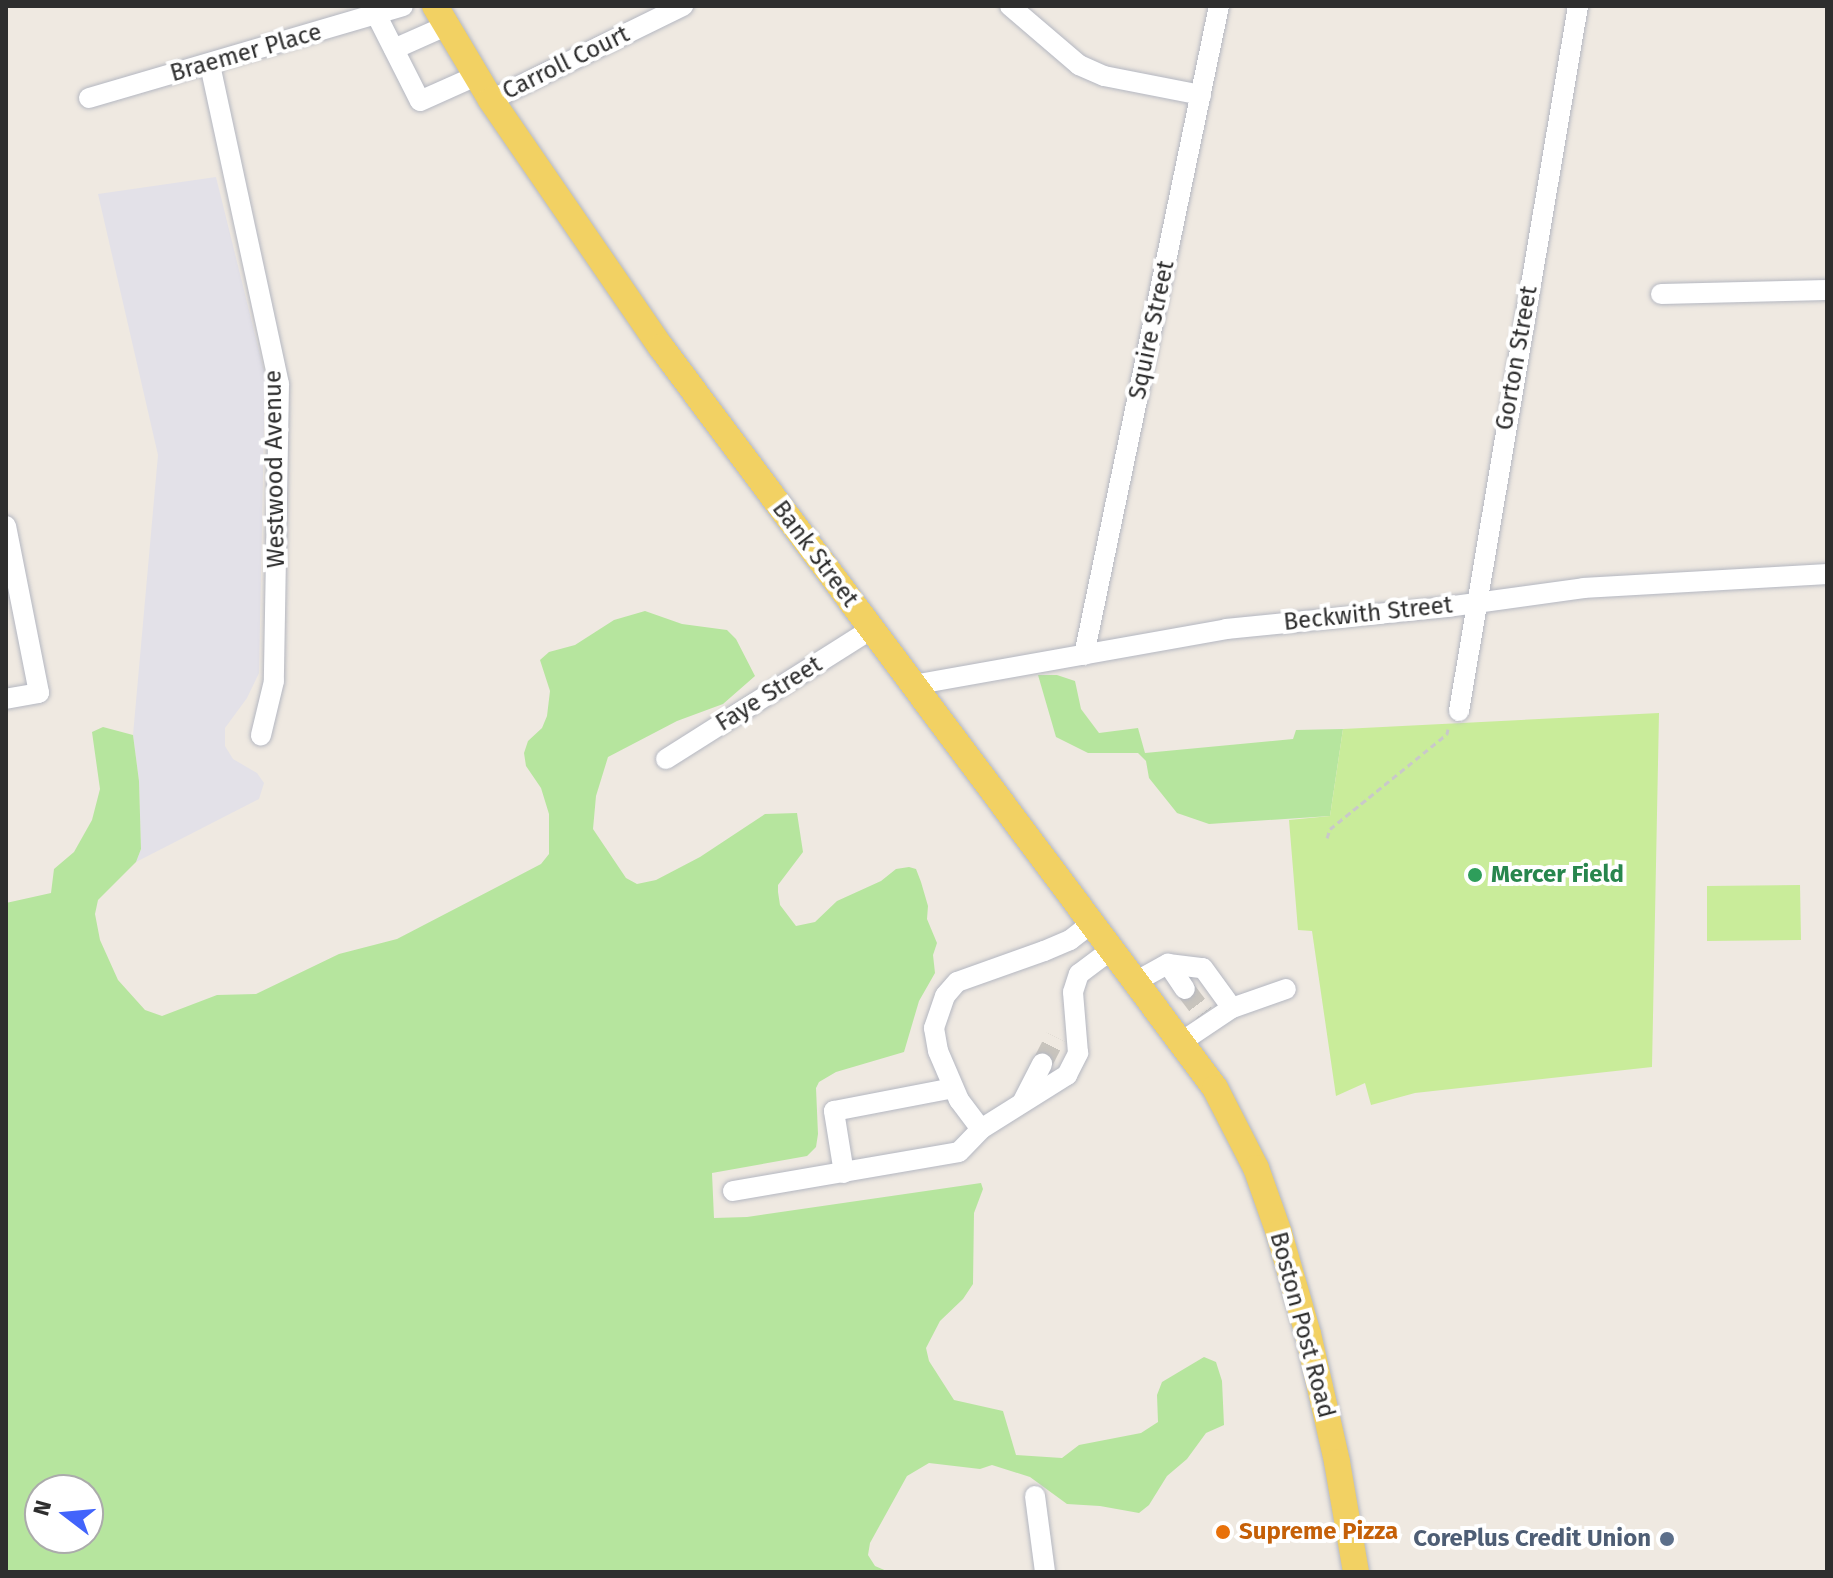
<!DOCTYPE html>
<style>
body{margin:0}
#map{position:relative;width:1833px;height:1578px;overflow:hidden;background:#efe9e1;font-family:"Fira Sans",sans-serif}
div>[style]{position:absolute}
.industrial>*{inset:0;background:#e3e1e8}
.green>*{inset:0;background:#b6e59e}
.pitch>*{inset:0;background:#c9ec9a}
.minor-tunnel>*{height:20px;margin-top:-10px;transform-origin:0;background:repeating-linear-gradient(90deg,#c8c4bd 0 20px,transparent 0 30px)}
.path>*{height:3px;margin-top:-1.5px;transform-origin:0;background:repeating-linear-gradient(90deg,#c9c9c9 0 6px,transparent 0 10px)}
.roads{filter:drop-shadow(0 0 2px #b4b7c1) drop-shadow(0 0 2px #b4b7c1)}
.minor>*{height:20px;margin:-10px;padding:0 10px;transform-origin:10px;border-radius:10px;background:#fff}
.major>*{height:26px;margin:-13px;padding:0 13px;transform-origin:13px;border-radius:13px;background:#f2d163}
.dots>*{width:22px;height:22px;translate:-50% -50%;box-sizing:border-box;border:4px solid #fff;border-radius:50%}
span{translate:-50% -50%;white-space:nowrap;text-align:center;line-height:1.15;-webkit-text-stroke:8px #fff;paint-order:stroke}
.street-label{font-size:24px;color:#2e2e2e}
.leisure-label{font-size:24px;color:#27864d;font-weight:700}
.left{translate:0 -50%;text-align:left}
.food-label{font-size:24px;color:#c56008;font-weight:700}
.service-label{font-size:24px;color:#4e5e75;font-weight:700}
.right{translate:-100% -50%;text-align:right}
.frame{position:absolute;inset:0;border:8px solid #2e2e2e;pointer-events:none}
.north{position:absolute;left:24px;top:1474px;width:80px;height:80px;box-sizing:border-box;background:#fff;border:2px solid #ababab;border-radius:50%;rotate:286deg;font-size:22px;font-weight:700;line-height:32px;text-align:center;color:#2e2e2e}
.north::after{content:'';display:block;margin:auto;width:28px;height:36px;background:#4264fb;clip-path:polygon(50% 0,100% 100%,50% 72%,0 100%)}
</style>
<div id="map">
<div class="industrial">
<div style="clip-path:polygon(216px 177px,265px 375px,259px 673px,247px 698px,225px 728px,225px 746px,233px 759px,257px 773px,264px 783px,259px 799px,136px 862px,141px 849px,139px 781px,133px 735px,158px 455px,98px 194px)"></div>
</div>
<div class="green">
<div style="clip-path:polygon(evenodd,645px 611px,682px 624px,727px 630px,736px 639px,755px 676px,723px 704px,677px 721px,608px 757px,596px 796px,593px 829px,626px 878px,637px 884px,656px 880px,700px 857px,765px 814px,797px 813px,803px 852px,778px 885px,778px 892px,780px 905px,796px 926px,815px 922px,837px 901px,881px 881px,896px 869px,909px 867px,916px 869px,921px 882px,928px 906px,927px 919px,937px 943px,933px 955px,935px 973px,919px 1001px,904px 1052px,836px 1072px,819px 1082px,816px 1088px,818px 1134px,816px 1147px,807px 1156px,712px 1173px,714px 1218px,747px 1217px,981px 1183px,983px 1189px,974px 1213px,973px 1284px,963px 1299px,940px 1321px,926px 1348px,929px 1361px,954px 1400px,1003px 1411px,1016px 1455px,1062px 1458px,1079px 1445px,1141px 1433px,1158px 1422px,1157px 1395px,1162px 1382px,1204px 1357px,1216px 1362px,1222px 1381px,1224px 1425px,1206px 1433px,1187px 1459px,1167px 1476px,1149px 1505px,1139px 1513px,1100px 1506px,1067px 1504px,1030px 1477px,992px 1465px,980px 1469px,929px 1463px,907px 1476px,870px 1543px,868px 1555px,875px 1566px,889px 1572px,6px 1572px,6px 903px,51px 893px,54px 869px,74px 852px,92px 820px,100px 789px,92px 732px,103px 727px,133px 735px,139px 781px,141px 849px,136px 862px,98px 900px,95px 914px,100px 940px,118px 980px,145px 1010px,162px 1016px,217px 995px,256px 994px,339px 954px,397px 939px,541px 864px,549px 854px,549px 814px,541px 788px,526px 766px,524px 753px,528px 741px,542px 728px,547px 716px,550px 691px,540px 660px,549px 652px,575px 645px,614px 620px,645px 611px,40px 1490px,88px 1490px,88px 1538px,40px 1538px,40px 1490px)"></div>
<div style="clip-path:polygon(1038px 675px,1057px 675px,1075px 681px,1081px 709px,1099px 733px,1138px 728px,1145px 753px,1293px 739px,1296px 730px,1343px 729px,1330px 816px,1209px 824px,1177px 813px,1149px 778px,1146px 761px,1138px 753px,1088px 753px,1056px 737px)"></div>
</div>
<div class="pitch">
<div style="clip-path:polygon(1659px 713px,1652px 1067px,1415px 1093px,1371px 1105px,1365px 1083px,1336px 1096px,1312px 931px,1298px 930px,1289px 820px,1330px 816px,1343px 729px)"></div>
<div style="clip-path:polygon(1800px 885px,1801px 940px,1707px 941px,1707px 886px)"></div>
</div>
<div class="minor-tunnel">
<div style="left:1185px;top:989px;width:31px;rotate:53deg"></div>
<div style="left:1042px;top:1064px;width:30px;rotate:-63deg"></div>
</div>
<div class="path">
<div style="left:1327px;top:838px;width:9px;rotate:-72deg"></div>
<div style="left:1330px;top:829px;width:151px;rotate:-39.1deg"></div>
<div style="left:1447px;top:734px;width:5px;rotate:-79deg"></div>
</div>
<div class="roads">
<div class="minor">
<div style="left:1010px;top:6px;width:91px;rotate:40.5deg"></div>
<div style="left:1079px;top:65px;width:27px;rotate:24deg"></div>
<div style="left:1104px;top:76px;width:99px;rotate:11.1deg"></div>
<div style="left:376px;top:14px;width:97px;rotate:63.2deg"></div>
<div style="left:420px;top:101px;width:61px;rotate:-24.1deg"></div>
<div style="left:394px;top:49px;width:57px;rotate:-23.9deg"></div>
<div style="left:210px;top:65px;width:326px;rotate:77.8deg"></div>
<div style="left:279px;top:384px;width:297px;rotate:91deg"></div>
<div style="left:274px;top:681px;width:56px;rotate:103.5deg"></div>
<div style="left:89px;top:98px;width:327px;rotate:-16.3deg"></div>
<div style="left:491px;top:100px;width:214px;rotate:-26.1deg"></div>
<div style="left:1661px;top:294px;width:166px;rotate:-1.4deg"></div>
<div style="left:6px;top:526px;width:170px;rotate:78.8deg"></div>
<div style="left:39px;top:693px;width:34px;rotate:170deg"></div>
<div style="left:1084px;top:655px;width:663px;rotate:-78.25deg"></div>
<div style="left:913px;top:685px;width:318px;rotate:-10.1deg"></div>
<div style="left:1226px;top:629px;width:222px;rotate:-5.7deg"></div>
<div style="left:1447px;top:607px;width:138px;rotate:-7.9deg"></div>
<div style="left:1584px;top:588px;width:243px;rotate:-3.3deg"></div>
<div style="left:1459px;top:711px;width:715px;rotate:-80.42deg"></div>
<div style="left:666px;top:759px;width:244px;rotate:-32.3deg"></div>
<div style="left:1092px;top:923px;width:28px;rotate:142deg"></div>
<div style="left:1070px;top:940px;width:28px;rotate:157deg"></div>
<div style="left:1044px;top:951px;width:92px;rotate:160.4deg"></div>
<div style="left:957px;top:982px;width:18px;rotate:131deg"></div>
<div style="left:945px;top:996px;width:34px;rotate:109deg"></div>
<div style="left:934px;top:1028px;width:23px;rotate:80deg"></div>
<div style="left:938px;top:1051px;width:53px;rotate:66.8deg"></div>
<div style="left:959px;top:1100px;width:36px;rotate:53deg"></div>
<div style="left:981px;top:1129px;width:102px;rotate:-32.1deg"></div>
<div style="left:1067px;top:1075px;width:25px;rotate:-63deg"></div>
<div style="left:1078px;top:1053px;width:61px;rotate:-94.7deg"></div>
<div style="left:1073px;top:992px;width:19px;rotate:-72deg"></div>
<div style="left:1079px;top:974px;width:40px;rotate:-37deg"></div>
<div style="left:1168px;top:964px;width:30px;rotate:56deg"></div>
<div style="left:1135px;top:982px;width:38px;rotate:-29deg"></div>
<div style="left:1168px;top:964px;width:35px;rotate:7deg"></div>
<div style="left:1203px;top:968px;width:49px;rotate:54.1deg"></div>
<div style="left:1232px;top:1008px;width:61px;rotate:146.3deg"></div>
<div style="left:1232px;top:1008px;width:57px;rotate:-19.4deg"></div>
<div style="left:1023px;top:1101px;width:42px;rotate:-62.8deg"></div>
<div style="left:844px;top:1173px;width:63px;rotate:-99.2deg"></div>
<div style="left:834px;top:1111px;width:121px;rotate:-10.9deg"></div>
<div style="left:733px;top:1191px;width:229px;rotate:-9.8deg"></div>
<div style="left:959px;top:1152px;width:32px;rotate:-46deg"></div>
<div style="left:1035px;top:1496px;width:77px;rotate:82.5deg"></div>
</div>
<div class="major">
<div style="left:435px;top:6px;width:109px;rotate:59.2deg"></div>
<div style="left:491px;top:100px;width:300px;rotate:55.5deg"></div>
<div style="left:661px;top:347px;width:925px;rotate:53.22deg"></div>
<div style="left:1215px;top:1088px;width:90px;rotate:62.9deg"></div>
<div style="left:1256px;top:1168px;width:69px;rotate:70.5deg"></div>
<div style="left:1279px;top:1233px;width:105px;rotate:74deg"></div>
<div style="left:1308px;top:1334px;width:131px;rotate:77.2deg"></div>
<div style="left:1337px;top:1462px;width:112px;rotate:80.2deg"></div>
</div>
</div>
<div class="dots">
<div style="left:1475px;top:875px;background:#2e9e5b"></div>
<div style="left:1223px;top:1532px;background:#e8710a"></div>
<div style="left:1667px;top:1539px;background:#5c6f8a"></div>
</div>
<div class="street-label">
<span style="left:246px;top:53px;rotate:-16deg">Braemer Place</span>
<span style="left:566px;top:63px;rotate:-26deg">Carroll Court</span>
<span style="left:1152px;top:330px;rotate:-78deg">Squire Street</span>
<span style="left:1517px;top:358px;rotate:-80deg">Gorton Street</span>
<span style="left:275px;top:469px;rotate:-91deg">Westwood Avenue</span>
<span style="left:815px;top:554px;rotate:53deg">Bank Street</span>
<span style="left:1368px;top:614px;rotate:-6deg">Beckwith Street</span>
<span style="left:769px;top:694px;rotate:-32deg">Faye Street</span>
<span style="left:1302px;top:1325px;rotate:75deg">Boston Post Road</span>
</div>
<div class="leisure-label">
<span class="left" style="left:1491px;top:875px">Mercer Field</span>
</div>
<div class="food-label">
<span class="left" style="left:1239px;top:1532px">Supreme Pizza</span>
</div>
<div class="service-label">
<span class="right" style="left:1651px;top:1539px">CorePlus Credit Union</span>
</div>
<div class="frame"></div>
<div class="north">N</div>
</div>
